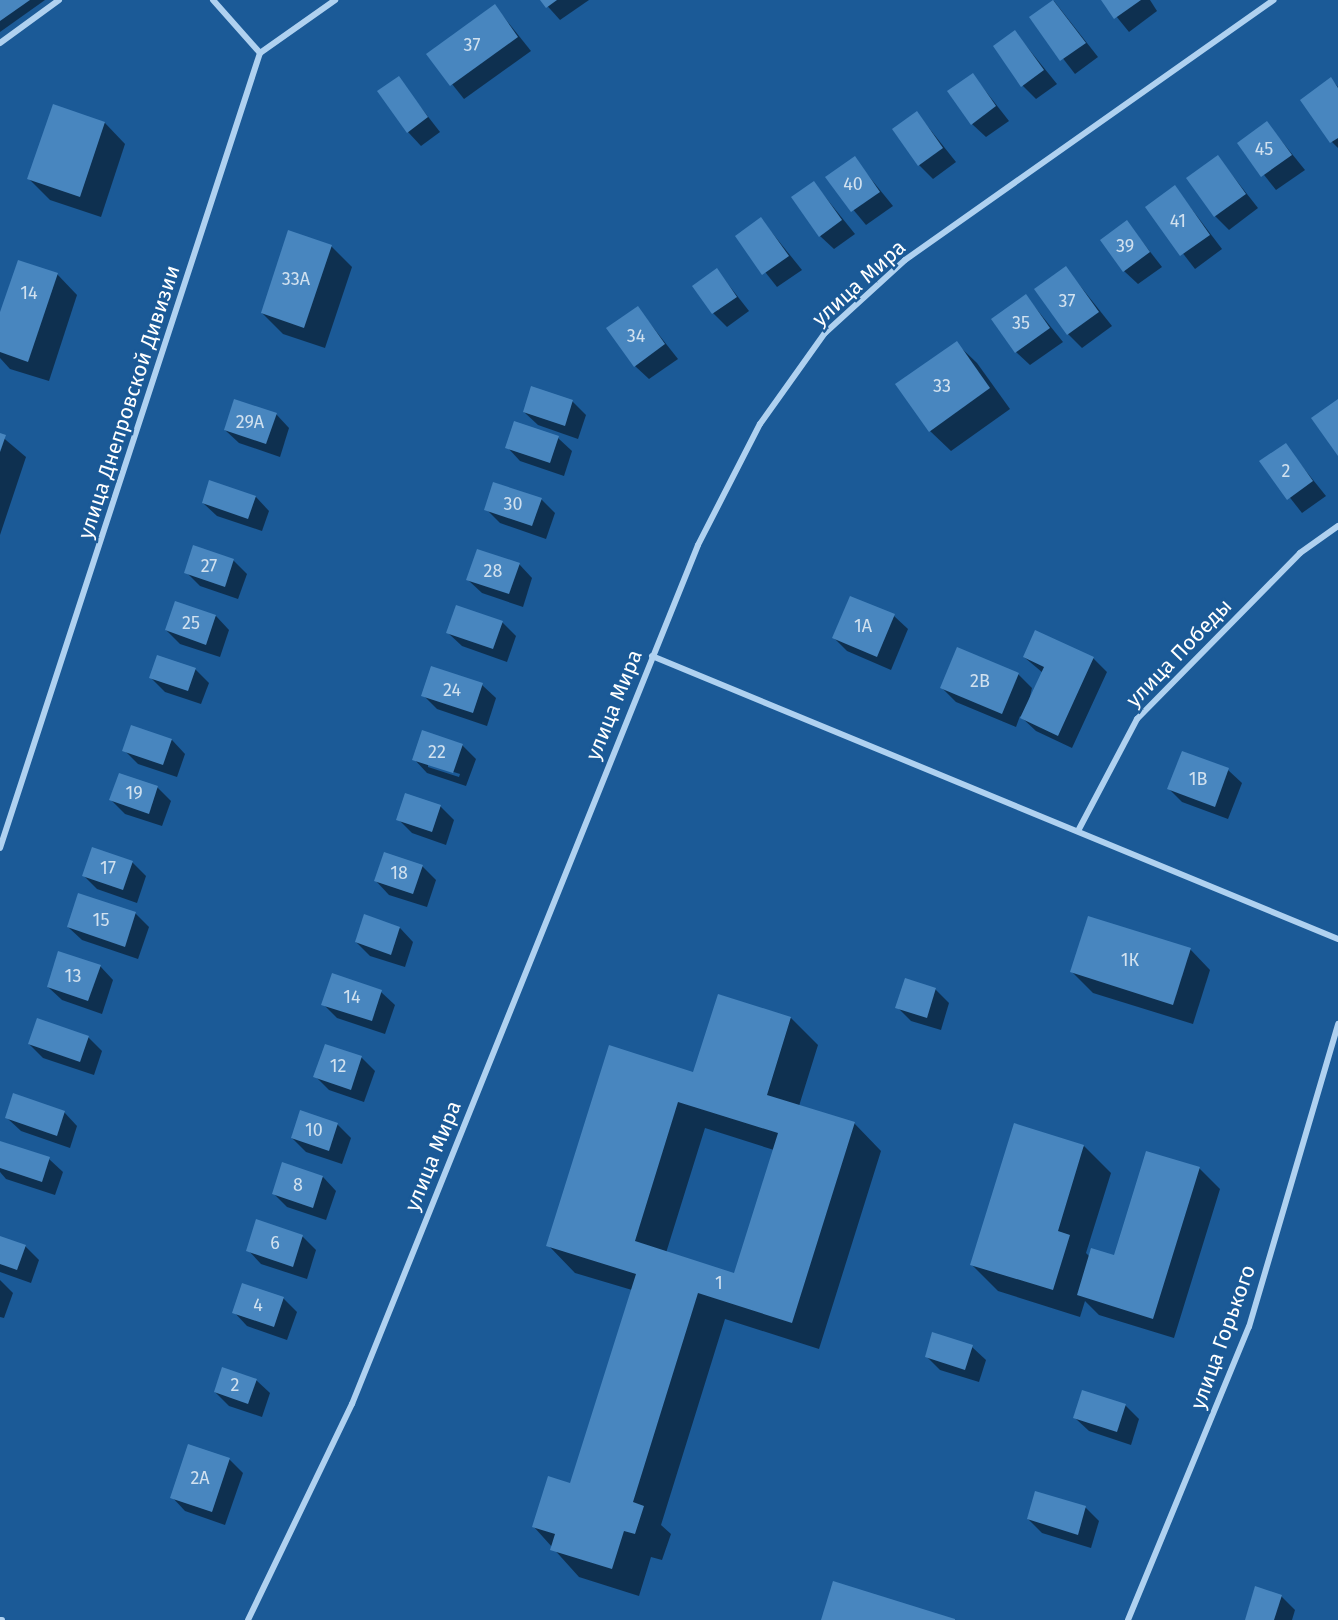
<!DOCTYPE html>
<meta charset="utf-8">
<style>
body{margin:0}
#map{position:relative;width:1338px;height:1620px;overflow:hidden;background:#1b5a97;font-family:"Fira Sans",sans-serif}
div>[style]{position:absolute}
.shadow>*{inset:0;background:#0007}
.building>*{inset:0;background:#4886bf}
.minor>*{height:6px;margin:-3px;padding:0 3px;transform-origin:3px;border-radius:3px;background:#afd1f0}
span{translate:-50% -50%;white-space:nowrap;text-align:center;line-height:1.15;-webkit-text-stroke:5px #1b5a97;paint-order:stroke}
.number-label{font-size:18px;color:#d1e1ef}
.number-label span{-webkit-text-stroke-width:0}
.street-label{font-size:21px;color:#fff}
</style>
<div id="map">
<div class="shadow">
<div style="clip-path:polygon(0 0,45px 0,0 32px)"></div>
<div style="clip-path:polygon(542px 0,589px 0,560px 20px)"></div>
<div style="clip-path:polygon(1103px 0,1150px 0,1157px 11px,1129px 32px)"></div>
<div style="clip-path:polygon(1054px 1px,1098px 57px,1075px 74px,1031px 17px)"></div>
<div style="clip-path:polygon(495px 6px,531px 51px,464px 99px,428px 54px)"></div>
<div style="clip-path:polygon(1015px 32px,1057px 84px,1036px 99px,1023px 86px)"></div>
<div style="clip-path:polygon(973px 75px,1009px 121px,986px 137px,972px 124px)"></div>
<div style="clip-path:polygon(398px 78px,440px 132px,421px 146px,408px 132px)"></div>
<div style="clip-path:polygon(1331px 79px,1338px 87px,1338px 148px,1332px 142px)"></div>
<div style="clip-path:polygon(54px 106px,105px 123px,125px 144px,101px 217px,50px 200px,29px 179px)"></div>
<div style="clip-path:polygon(917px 113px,956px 162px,933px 179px,919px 165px)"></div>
<div style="clip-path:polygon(1267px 123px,1305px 170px,1276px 190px,1239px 143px)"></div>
<div style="clip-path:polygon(1218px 157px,1258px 208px,1229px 230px,1215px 216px)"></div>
<div style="clip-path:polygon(854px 158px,893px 206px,866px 225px,827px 178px)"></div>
<div style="clip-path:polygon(814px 183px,855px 234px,834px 249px,820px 236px)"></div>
<div style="clip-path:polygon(1175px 187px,1222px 249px,1195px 269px,1147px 207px)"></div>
<div style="clip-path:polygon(761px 219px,802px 270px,777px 287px,737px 236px)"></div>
<div style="clip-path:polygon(1127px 222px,1162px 267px,1138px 284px,1124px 271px)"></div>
<div style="clip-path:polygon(331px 246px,352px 267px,325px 348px,283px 334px,262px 313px)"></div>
<div style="clip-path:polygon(1066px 268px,1112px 326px,1082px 348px,1068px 334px)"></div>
<div style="clip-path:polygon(717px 270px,749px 311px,727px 327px,713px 313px)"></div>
<div style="clip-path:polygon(57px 274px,77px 295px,49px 381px,10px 369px,0 358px,0 317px)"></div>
<div style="clip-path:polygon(1026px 296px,1063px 342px,1030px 365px,1016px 352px)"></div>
<div style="clip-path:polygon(637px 307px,678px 359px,649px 379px,635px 366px)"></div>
<div style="clip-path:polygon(956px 343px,977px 363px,1010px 409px,951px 451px,930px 431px)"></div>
<div style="clip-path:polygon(572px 401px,586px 415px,578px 439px,538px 425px,524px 412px)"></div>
<div style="clip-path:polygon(276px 414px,289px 428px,280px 457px,239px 443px,225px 430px)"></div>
<div style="clip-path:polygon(515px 423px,558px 438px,572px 451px,564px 476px,520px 461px,507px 447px)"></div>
<div style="clip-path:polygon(0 435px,26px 457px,0 535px)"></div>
<div style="clip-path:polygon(1285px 445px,1326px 496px,1302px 513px,1262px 462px)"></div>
<div style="clip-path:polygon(256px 497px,269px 511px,262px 531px,217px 516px,203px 503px)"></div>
<div style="clip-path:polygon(541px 499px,555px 513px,546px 539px,500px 523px,486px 509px)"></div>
<div style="clip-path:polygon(233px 560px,247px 574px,238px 599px,200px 586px,186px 572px)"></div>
<div style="clip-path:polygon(519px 564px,532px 578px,523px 607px,482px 593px,468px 580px)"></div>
<div style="clip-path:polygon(216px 616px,229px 630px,220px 657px,180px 644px,166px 630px)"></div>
<div style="clip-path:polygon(894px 616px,908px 629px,891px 670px,847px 651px,834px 638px)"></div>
<div style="clip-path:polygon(502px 622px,516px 636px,507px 662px,462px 646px,448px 633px)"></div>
<div style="clip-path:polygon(1024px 657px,1093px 658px,1107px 672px,1072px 748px,1036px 731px,1020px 716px,1016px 727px,956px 702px,942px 688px,1018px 674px,1032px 688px,1028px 705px,1043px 673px)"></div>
<div style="clip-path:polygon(195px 669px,209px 683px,201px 704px,165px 692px,151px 678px)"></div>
<div style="clip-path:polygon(482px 685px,496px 698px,487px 726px,437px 709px,423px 695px)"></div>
<div style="clip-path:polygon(172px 740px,185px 754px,177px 777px,138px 764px,124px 750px)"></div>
<div style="clip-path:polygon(evenodd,462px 745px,476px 759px,466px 786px,427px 773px,414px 759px,462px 745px,428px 764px,460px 774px,459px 777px,428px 767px,428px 764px)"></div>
<div style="clip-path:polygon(1228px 770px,1242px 783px,1228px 819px,1182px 802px,1169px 789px)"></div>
<div style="clip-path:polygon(157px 787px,171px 801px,162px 826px,125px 814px,111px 800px)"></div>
<div style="clip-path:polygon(440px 806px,454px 820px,446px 845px,412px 833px,398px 819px)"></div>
<div style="clip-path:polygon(132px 862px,146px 876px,137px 903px,97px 889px,84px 876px)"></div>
<div style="clip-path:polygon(422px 866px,436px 880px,427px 907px,389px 895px,376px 881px)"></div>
<div style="clip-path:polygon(135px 913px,149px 927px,138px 959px,82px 940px,68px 927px)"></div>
<div style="clip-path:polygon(400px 928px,413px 942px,405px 967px,370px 956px,356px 942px)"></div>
<div style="clip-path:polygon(1190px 949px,1210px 970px,1193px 1024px,1093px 993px,1072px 972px)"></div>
<div style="clip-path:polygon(100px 966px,113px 980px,102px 1014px,62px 1000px,48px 987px)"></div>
<div style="clip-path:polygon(935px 989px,949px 1003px,941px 1030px,911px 1021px,897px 1007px)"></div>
<div style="clip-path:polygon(381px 992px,395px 1005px,385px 1034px,337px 1018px,323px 1004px)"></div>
<div style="clip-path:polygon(evenodd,719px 996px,791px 1018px,818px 1045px,799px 1106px,854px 1123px,881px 1151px,819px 1349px,725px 1319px,661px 1525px,671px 1534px,662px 1560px,651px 1557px,639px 1596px,579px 1577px,534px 1527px,571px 1485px,632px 1290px,575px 1273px,548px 1245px,694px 1074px,719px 996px,705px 1128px,774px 1150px,735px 1274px,666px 1253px,705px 1128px)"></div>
<div style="clip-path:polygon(88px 1037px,102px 1051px,94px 1075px,43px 1058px,29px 1044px)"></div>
<div style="clip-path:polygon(361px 1057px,375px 1071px,364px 1102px,329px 1090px,315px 1076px)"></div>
<div style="clip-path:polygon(64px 1112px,77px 1126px,70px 1148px,21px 1131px,7px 1118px)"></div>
<div style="clip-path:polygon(337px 1124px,351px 1138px,342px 1164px,306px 1152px,292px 1138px)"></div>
<div style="clip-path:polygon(0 1142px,49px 1159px,63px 1172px,55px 1195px,6px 1179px,0 1172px)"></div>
<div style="clip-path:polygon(1084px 1146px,1111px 1173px,1086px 1253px,1090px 1257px,1115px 1257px,1199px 1168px,1220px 1189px,1174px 1338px,1099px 1315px,1085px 1301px,1080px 1317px,998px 1291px,971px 1264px)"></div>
<div style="clip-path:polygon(323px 1177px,336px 1191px,326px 1220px,287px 1207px,273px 1193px)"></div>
<div style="clip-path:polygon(257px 1221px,303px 1237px,316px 1250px,307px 1279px,261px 1264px,248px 1250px)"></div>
<div style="clip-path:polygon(0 1238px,25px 1246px,39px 1260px,31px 1283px,0 1272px)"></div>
<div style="clip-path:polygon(0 1280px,13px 1293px,4px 1318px,0 1317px)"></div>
<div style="clip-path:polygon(283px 1298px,297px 1312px,287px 1340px,247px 1326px,234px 1312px)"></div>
<div style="clip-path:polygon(972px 1347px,986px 1360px,979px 1382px,940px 1370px,926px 1356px)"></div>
<div style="clip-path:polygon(256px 1380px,270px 1393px,262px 1417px,229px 1406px,215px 1392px)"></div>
<div style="clip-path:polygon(1125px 1405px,1139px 1419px,1131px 1445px,1089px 1431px,1075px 1418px)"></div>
<div style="clip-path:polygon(229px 1459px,243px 1473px,225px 1525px,185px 1511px,172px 1497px)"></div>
<div style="clip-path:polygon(1036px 1492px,1086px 1508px,1099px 1521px,1091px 1548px,1042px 1533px,1028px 1519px)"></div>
<div style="clip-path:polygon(1281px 1596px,1295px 1610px,1292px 1620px,1246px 1620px)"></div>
</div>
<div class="building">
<div style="clip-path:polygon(0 0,30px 0,0 21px)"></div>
<div style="clip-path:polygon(540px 0,557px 0,546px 8px)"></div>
<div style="clip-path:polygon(1053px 0,1086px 43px,1060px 61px,1029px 17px)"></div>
<div style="clip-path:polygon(1101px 0,1141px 0,1114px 19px)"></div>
<div style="clip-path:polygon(495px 4px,518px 37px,450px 86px,426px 54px)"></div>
<div style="clip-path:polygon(1015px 30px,1044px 70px,1021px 87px,993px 46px)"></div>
<div style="clip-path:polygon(973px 73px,996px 106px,971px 125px,947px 91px)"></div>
<div style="clip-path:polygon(399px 76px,428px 117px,407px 133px,377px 91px)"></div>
<div style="clip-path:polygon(1331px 77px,1338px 88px,1338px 138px,1330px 143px,1300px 100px)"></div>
<div style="clip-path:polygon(53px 104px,105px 122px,80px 197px,27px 179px)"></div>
<div style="clip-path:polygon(917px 111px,943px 148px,918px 166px,892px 129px)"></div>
<div style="clip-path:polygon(1267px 121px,1292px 155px,1261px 177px,1237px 143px)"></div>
<div style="clip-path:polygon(1218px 155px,1246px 194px,1214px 217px,1186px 178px)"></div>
<div style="clip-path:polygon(855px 156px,880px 192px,851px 212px,825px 177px)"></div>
<div style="clip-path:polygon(814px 181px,842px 220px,819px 237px,791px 197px)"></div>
<div style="clip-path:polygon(1175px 185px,1210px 235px,1180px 256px,1145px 207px)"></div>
<div style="clip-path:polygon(761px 217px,789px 256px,762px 275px,735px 236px)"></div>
<div style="clip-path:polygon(1127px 220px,1150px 252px,1123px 272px,1100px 240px)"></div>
<div style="clip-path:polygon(288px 230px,332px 245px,304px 328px,261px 313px)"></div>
<div style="clip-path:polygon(18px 260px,58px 273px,28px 362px,0 352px,0 312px)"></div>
<div style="clip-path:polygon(1066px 266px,1099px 312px,1067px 335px,1034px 289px)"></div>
<div style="clip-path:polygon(717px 268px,737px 297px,712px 314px,692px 286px)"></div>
<div style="clip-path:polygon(1026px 294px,1050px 328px,1015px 353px,991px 319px)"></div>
<div style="clip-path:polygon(638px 306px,665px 344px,634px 367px,606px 328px)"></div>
<div style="clip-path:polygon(957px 341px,990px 388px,929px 432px,895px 384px)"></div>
<div style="clip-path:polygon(531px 386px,573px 400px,565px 426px,523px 412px)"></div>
<div style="clip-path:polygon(234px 399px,277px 413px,266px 444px,224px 430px)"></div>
<div style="clip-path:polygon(1338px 399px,1338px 456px,1311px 418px)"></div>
<div style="clip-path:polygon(514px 421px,559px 436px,550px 463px,505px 448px)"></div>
<div style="clip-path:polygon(0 433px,6px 435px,0 452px)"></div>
<div style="clip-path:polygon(1286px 443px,1313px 481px,1287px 500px,1259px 461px)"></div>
<div style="clip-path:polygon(209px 480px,256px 496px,248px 519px,202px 503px)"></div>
<div style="clip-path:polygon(493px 482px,542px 498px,532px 526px,484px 510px)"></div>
<div style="clip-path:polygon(193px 545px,234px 559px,225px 587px,184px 573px)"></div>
<div style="clip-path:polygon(477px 549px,520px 563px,509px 594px,466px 580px)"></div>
<div style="clip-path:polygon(850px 596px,895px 614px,877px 657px,832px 638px)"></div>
<div style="clip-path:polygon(175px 601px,216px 615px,206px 645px,165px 630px)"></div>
<div style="clip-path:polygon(456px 605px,503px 621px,493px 649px,446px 633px)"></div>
<div style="clip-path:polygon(1035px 630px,1094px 657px,1058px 736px,1020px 718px,1044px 667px,1023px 657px)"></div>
<div style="clip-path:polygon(957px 647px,1019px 673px,1002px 714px,940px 688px)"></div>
<div style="clip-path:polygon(157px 655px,196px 668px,188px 691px,149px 678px)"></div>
<div style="clip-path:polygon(431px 666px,483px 683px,473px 713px,421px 696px)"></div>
<div style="clip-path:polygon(131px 725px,172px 739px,163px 765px,122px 751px)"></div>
<div style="clip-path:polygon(422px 730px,463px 744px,453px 773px,412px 760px)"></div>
<div style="clip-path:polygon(1182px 751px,1229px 768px,1215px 807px,1167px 789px)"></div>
<div style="clip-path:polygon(119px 773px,158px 786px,149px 814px,109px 800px)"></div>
<div style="clip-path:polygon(405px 793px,441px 805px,432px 832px,396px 820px)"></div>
<div style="clip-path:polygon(92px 847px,133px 861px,123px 890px,82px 876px)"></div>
<div style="clip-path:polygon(384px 852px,423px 865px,413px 894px,374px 881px)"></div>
<div style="clip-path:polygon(78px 893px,136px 912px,125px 947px,67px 927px)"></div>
<div style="clip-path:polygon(364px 914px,400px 927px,391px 955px,355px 942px)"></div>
<div style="clip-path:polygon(1088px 916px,1191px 948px,1173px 1005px,1070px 972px)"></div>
<div style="clip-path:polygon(58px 951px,101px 965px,88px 1001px,47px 987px)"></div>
<div style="clip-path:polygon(332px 973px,382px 990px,372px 1021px,321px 1005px)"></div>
<div style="clip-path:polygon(905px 978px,936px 988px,927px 1018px,895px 1008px)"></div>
<div style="clip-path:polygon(evenodd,718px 994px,791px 1017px,767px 1095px,855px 1122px,792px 1323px,698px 1293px,633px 1502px,644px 1506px,635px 1534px,624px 1531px,612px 1569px,550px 1550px,555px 1534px,532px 1527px,548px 1476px,570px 1483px,636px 1274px,546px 1246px,609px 1045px,693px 1072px,718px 994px,678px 1102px,778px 1133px,734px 1273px,635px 1241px,678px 1102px)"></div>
<div style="clip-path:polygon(37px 1018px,89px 1036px,80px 1062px,28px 1044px)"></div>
<div style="clip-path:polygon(325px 1044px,362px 1056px,351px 1090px,313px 1077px)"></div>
<div style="clip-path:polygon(13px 1093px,65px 1111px,57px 1136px,5px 1118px)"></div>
<div style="clip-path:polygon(300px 1110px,338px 1123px,329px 1151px,291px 1138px)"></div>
<div style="clip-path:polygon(1014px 1123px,1084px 1145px,1058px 1231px,1070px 1235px,1053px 1290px,970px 1265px)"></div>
<div style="clip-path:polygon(0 1141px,50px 1157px,42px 1182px,0 1168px)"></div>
<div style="clip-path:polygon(1146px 1151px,1200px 1167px,1153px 1319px,1077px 1295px,1091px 1248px,1114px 1255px)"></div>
<div style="clip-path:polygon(282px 1162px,323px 1176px,313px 1208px,272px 1194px)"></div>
<div style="clip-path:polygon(256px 1219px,303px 1235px,293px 1267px,246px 1251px)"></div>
<div style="clip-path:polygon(0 1236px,26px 1245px,17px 1270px,0 1264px)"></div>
<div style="clip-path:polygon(242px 1283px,284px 1297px,274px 1327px,232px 1313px)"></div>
<div style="clip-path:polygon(932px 1332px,973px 1345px,965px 1370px,925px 1357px)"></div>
<div style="clip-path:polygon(222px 1367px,257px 1379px,248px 1404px,214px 1392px)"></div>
<div style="clip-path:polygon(1082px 1390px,1126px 1404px,1117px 1432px,1073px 1418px)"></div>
<div style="clip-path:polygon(188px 1444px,230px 1458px,212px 1512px,170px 1498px)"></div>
<div style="clip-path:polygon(1035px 1491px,1086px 1506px,1078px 1535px,1027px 1519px)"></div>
<div style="clip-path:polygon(833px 1581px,955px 1619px,955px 1620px,821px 1620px)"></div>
<div style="clip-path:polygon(1255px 1586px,1282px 1595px,1274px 1620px,1245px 1620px)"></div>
</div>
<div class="minor">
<div style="left:213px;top:0;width:71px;rotate:48.4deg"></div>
<div style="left:0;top:43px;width:73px;rotate:-36.1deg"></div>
<div style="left:652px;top:656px;width:742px;rotate:22.42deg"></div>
<div style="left:1078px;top:831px;width:127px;rotate:-62.2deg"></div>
<div style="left:1137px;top:719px;width:233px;rotate:-45.5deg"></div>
<div style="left:1300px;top:553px;width:47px;rotate:-35.4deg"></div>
<div style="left:0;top:848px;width:836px;rotate:-71.89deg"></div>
<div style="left:260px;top:53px;width:92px;rotate:-35.2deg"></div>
<div style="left:0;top:1620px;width:2px"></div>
<div style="left:248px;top:1620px;width:240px;rotate:-64.3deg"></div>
<div style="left:352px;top:1404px;width:926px;rotate:-68.06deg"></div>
<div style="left:698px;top:545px;width:136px;rotate:-62.9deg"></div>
<div style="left:760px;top:424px;width:112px;rotate:-54.5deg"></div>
<div style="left:825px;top:333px;width:108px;rotate:-42.4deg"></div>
<div style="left:905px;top:260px;width:451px;rotate:-35.2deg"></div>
<div style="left:1128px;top:1620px;width:317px;rotate:-67.6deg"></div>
<div style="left:1249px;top:1327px;width:316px;rotate:-73.6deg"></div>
</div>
<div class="number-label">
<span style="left:472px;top:45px">37</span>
<span style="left:1264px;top:149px">45</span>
<span style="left:853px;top:184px">40</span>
<span style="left:1178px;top:221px">41</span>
<span style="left:1125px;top:246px">39</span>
<span style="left:296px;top:279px">33А</span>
<span style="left:29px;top:293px">14</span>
<span style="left:1067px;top:301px">37</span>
<span style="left:1021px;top:323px">35</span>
<span style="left:636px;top:336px">34</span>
<span style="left:942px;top:386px">33</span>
<span style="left:250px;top:422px">29А</span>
<span style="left:1286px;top:471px">2</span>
<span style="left:513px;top:504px">30</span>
<span style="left:209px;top:566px">27</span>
<span style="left:493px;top:571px">28</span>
<span style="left:191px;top:623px">25</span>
<span style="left:863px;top:626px">1А</span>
<span style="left:980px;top:681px">2В</span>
<span style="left:452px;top:690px">24</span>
<span style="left:437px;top:752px">22</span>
<span style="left:1198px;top:779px">1В</span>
<span style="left:134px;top:793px">19</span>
<span style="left:108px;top:868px">17</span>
<span style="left:399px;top:873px">18</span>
<span style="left:101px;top:920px">15</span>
<span style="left:1130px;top:960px">1К</span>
<span style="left:73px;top:976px">13</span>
<span style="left:352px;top:997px">14</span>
<span style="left:338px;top:1066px">12</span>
<span style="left:314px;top:1130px">10</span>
<span style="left:298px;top:1185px">8</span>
<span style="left:275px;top:1243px">6</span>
<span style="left:719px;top:1283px">1</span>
<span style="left:258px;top:1305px">4</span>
<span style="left:235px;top:1385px">2</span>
<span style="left:200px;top:1478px">2А</span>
</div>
<div class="street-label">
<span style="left:859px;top:283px;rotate:-42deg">улица Мира</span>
<span style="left:129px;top:402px;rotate:-72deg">улица Днепровской Дивизии</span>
<span style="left:1179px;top:653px;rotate:-46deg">улица Победы</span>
<span style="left:614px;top:705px;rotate:-68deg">улица Мира</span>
<span style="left:433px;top:1156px;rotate:-68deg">улица Мира</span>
<span style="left:1223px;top:1337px;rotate:-70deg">улица Горького</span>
</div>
</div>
